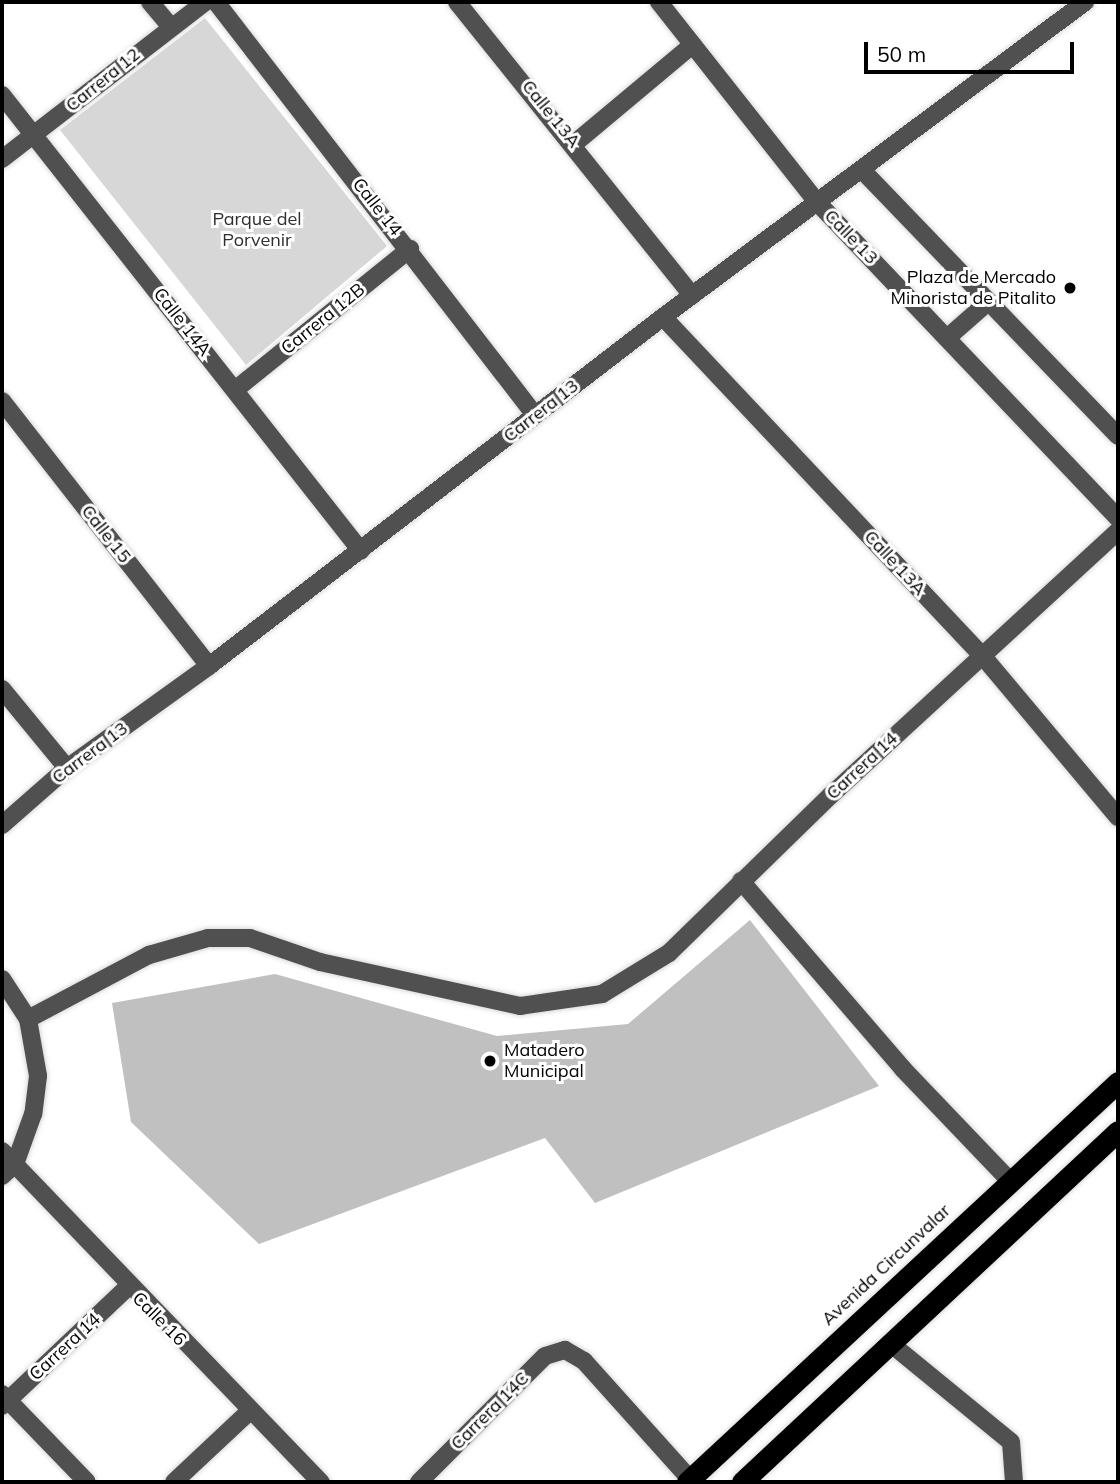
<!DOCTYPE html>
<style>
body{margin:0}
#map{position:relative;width:1120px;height:1484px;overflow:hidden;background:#fff;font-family:Mulish,sans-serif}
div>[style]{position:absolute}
.green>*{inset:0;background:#d7d7d7}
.building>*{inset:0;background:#c0c0c0}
.roads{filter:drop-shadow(0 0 2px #dbdbdb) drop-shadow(0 0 2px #dbdbdb)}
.minor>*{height:18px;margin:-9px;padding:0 9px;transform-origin:9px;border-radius:9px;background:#505050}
.highway>*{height:21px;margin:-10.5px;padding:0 10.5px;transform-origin:10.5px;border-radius:10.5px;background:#000}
.dots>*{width:19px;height:19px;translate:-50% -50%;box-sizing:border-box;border:4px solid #fff;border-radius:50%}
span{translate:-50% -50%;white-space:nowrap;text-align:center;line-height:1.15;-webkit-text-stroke:6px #fff;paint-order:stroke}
.street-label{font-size:18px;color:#000}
.park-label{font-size:18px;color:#2e2e2e}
.poi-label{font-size:18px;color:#000}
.right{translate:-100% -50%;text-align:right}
.left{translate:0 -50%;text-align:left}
.frame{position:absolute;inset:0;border:4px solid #000;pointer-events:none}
.scale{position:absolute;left:864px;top:42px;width:210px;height:32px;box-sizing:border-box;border:4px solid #000;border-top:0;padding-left:9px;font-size:21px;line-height:24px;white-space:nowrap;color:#000;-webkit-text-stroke:5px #fff;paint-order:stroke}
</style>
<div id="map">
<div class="green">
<div style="clip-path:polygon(205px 18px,387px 246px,246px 365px,60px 130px)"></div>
</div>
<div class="building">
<div style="clip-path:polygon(750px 920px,879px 1086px,595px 1203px,545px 1138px,259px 1244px,131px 1122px,112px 1003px,275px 974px,497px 1036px,628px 1024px)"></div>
</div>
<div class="roads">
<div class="minor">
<div style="left:150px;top:2px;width:31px;rotate:50deg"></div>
<div style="left:216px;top:2px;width:522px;rotate:52.32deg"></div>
<div style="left:457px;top:2px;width:376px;rotate:51.3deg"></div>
<div style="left:659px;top:2px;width:253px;rotate:51.7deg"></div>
<div style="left:816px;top:201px;width:438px;rotate:46.4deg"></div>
<div style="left:2px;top:95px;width:580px;rotate:51.79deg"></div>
<div style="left:575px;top:143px;width:153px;rotate:-39.9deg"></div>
<div style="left:2px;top:159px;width:257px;rotate:-37.7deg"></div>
<div style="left:862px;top:170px;width:369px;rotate:46.1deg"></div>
<div style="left:663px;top:317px;width:463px;rotate:46.7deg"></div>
<div style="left:981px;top:654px;width:213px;rotate:50deg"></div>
<div style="left:947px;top:338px;width:55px;rotate:-41.3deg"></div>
<div style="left:235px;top:390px;width:225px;rotate:-38.9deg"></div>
<div style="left:2px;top:401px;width:336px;rotate:52deg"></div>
<div style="left:2px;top:689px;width:102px;rotate:50.6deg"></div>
<div style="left:2px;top:825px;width:86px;rotate:-41.2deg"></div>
<div style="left:67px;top:768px;width:175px;rotate:-35.7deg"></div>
<div style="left:209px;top:666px;width:573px;rotate:-37.55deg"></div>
<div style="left:663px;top:317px;width:527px;rotate:-36.74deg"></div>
<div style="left:741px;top:881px;width:248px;rotate:49.2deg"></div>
<div style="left:903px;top:1069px;width:155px;rotate:46.3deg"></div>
<div style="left:2px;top:979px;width:48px;rotate:57deg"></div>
<div style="left:28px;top:1019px;width:58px;rotate:80deg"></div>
<div style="left:38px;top:1076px;width:38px;rotate:97deg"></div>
<div style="left:33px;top:1114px;width:53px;rotate:109.8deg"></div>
<div style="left:15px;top:1164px;width:18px;rotate:137deg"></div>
<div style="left:28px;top:1019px;width:137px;rotate:-27.9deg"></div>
<div style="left:149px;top:955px;width:61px;rotate:-16.1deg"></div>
<div style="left:208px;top:938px;width:42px"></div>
<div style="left:250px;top:938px;width:74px;rotate:18.9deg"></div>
<div style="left:320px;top:962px;width:205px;rotate:12.4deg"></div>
<div style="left:520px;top:1006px;width:83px;rotate:-8.3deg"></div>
<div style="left:602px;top:994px;width:79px;rotate:-31.5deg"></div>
<div style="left:669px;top:953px;width:226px;rotate:-44.3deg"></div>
<div style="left:831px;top:795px;width:390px;rotate:-42.6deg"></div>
<div style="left:2px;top:1151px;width:460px;rotate:46.1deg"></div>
<div style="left:890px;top:1343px;width:156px;rotate:39.3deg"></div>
<div style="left:1011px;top:1442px;width:40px;rotate:85.7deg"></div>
<div style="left:2px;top:1394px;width:122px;rotate:46deg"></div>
<div style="left:2px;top:1406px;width:173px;rotate:-43.4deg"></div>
<div style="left:174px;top:1482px;width:104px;rotate:-43.1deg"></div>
<div style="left:419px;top:1482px;width:178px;rotate:-45deg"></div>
<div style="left:545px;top:1356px;width:21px;rotate:-17deg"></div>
<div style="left:565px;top:1350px;width:22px;rotate:30deg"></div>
<div style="left:584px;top:1361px;width:159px;rotate:48.1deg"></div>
</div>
<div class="highway">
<div style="left:687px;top:1482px;width:588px;rotate:-42.86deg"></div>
<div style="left:742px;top:1482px;width:514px;rotate:-43.03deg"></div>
</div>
</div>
<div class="dots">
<div style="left:1070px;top:288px;background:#000"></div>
<div style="left:490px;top:1061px;background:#000"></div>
</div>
<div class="street-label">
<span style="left:103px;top:80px;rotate:-39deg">Carrera 12</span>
<span style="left:551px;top:114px;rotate:51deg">Calle 13A</span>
<span style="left:377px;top:207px;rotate:52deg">Calle 14</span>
<span style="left:851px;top:237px;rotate:46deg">Calle 13</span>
<span style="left:323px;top:319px;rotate:-39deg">Carrera 12B</span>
<span style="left:182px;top:322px;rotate:52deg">Calle 14A</span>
<span style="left:541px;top:411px;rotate:-38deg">Carrera 13</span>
<span style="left:106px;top:534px;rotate:52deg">Calle 15</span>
<span style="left:895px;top:563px;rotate:47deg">Calle 13A</span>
<span style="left:90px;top:753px;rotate:-37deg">Carrera 13</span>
<span style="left:862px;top:766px;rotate:-43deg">Carrera 14</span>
<span style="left:886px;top:1265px;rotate:-43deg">Avenida Circunvalar</span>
<span style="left:159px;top:1319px;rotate:45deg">Calle 16</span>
<span style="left:65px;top:1347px;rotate:-43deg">Carrera 14</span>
<span style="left:490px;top:1411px;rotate:-45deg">Carrera 14C</span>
</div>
<div class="park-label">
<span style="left:257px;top:230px">Parque del<br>Porvenir</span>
</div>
<div class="poi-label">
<span class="right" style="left:1056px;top:288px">Plaza de Mercado<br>Minorista de Pitalito</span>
<span class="left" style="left:504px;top:1061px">Matadero<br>Municipal</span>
</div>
<div class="frame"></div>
<div class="scale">50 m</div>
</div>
